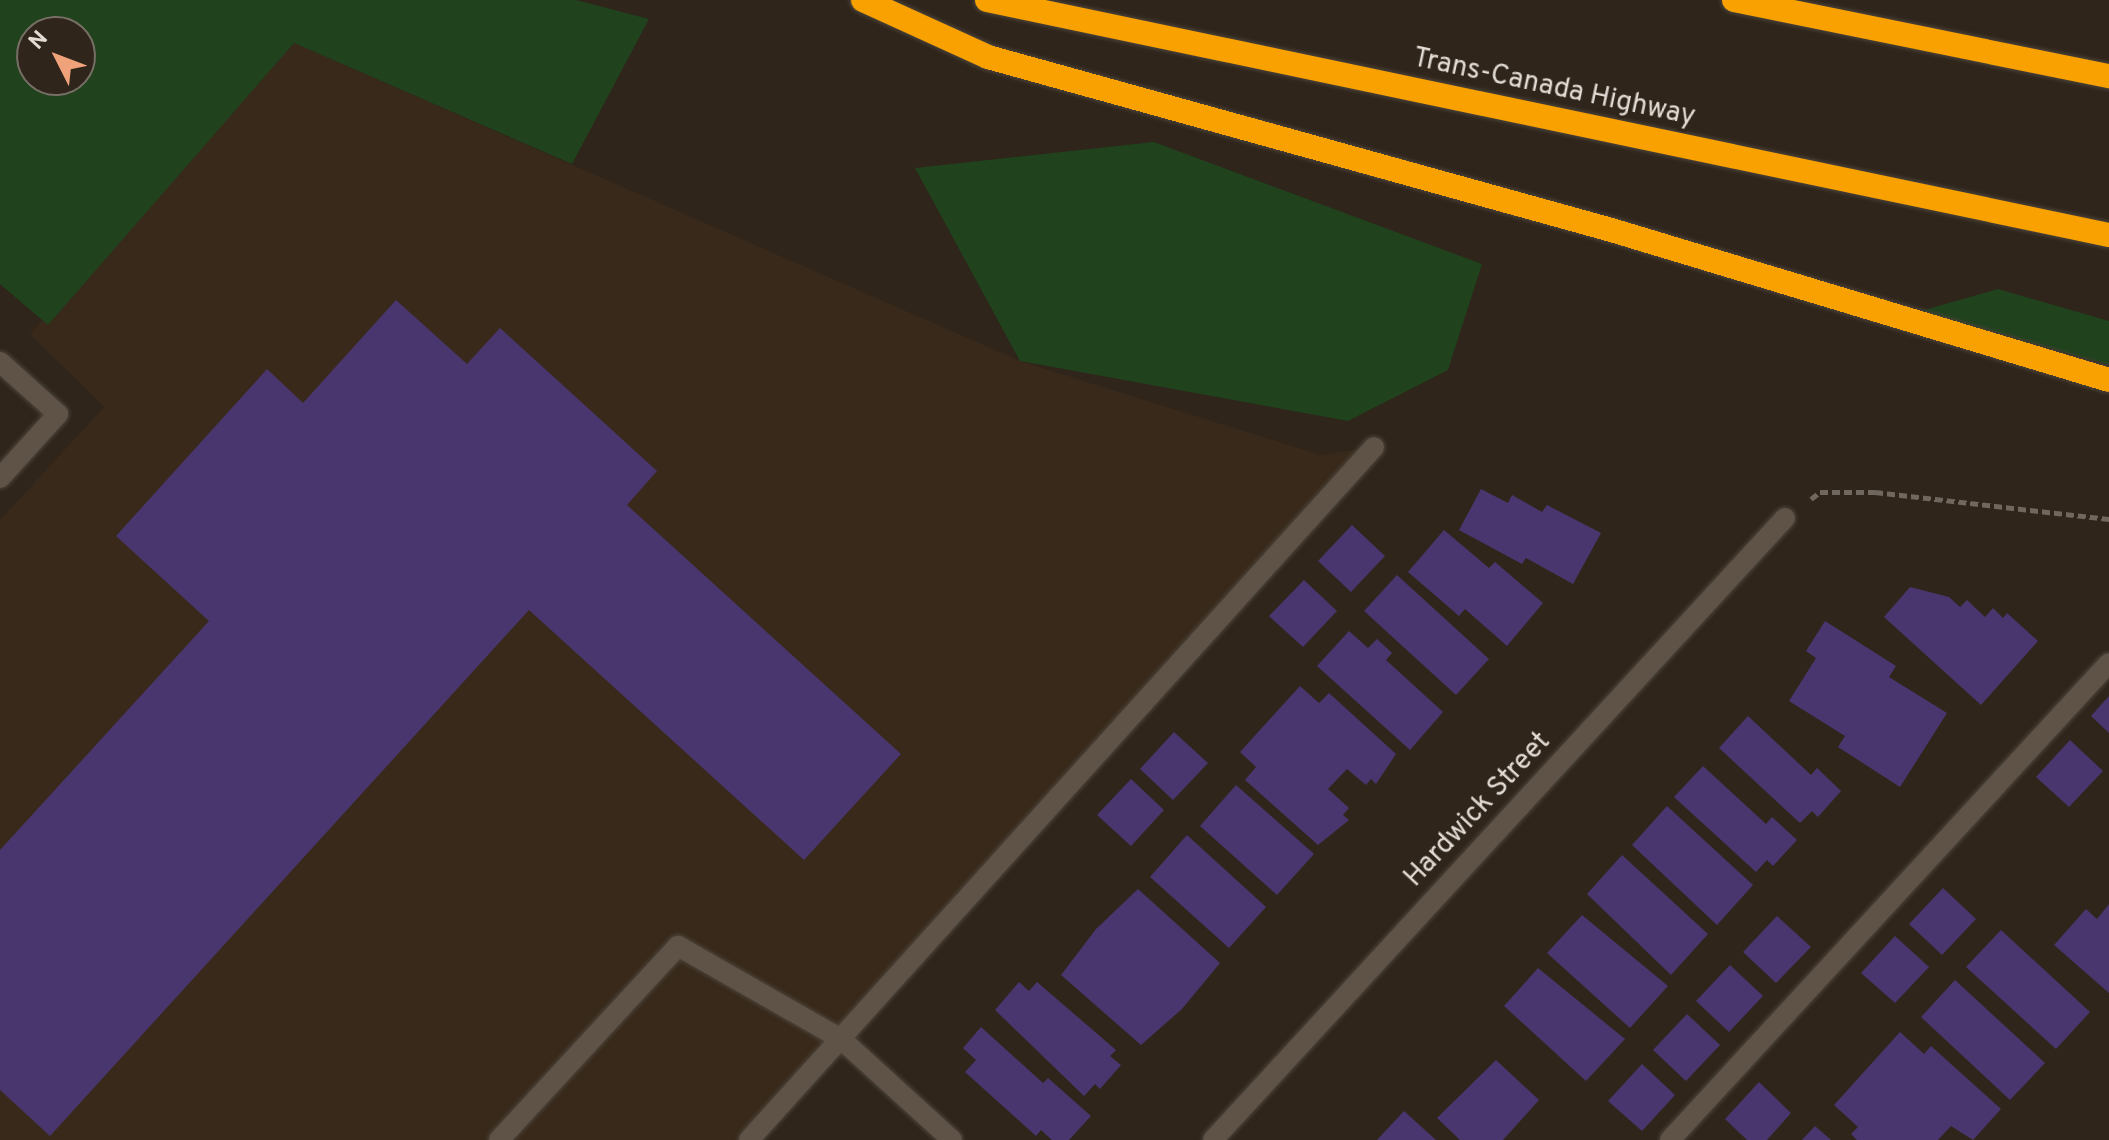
<!DOCTYPE html>
<style>
body{margin:0}
#map{position:relative;width:2109px;height:1140px;overflow:hidden;background:#2f251b;font-family:Overpass,sans-serif}
div>[style]{position:absolute}
.built>*{inset:0;background:#38291a}
.green>*{inset:0;background:#20421d}
.building>*{inset:0;background:#4a366e}
.path>*{height:5px;margin-top:-2.5px;transform-origin:0;background:repeating-linear-gradient(90deg,#70675e 0 8px,transparent 0 12px)}
.roads{filter:drop-shadow(0 0 2px #4c443b) drop-shadow(0 0 2px #4c443b)}
.minor>*{height:20px;margin:-10px;padding:0 10px;transform-origin:10px;border-radius:10px;background:#5f5348}
.highway>*{height:24px;margin:-12px;padding:0 12px;transform-origin:12px;border-radius:12px;background:#f8a100}
span{translate:-50% -50%;white-space:nowrap;text-align:center;line-height:1.15;-webkit-text-stroke:6px #2f251b;paint-order:stroke}
.street-label{font-size:28px;color:#e3dcd5}
.north{position:absolute;left:16px;top:16px;width:80px;height:80px;box-sizing:border-box;background:#2f251b;border:2px solid #776e65;border-radius:50%;rotate:312deg;font-size:22px;font-weight:700;line-height:32px;text-align:center;color:#e3dcd5}
.north::after{content:'';display:block;margin:auto;width:28px;height:36px;background:#f0a27a;clip-path:polygon(50% 0,100% 100%,50% 72%,0 100%)}
</style>
<div id="map">
<div class="built">
<div style="clip-path:polygon(294px 43px,1020px 361px,1321px 455px,1374px 447px,749px 1140px,0 1140px,0 520px,104px 407px,30px 334px)"></div>
</div>
<div class="green">
<div style="clip-path:polygon(evenodd,0 0,576px 0,649px 19px,572px 164px,294px 43px,48px 325px,0 284px,0 0,80px 32px,80px 80px,32px 80px,32px 32px,80px 32px)"></div>
<div style="clip-path:polygon(1154px 142px,1482px 264px,1448px 370px,1348px 421px,1020px 361px,915px 168px)"></div>
<div style="clip-path:polygon(1998px 289px,2109px 321px,2109px 365px,1921px 311px)"></div>
</div>
<div class="building">
<div style="clip-path:polygon(396px 300px,467px 364px,500px 328px,657px 471px,627px 505px,901px 754px,804px 860px,529px 610px,50px 1136px,0 1090px,0 850px,209px 621px,116px 536px,267px 369px,303px 403px)"></div>
<div style="clip-path:polygon(1481px 489px,1508px 503px,1512px 495px,1542px 512px,1547px 505px,1601px 533px,1573px 584px,1526px 558px,1522px 564px,1459px 530px)"></div>
<div style="clip-path:polygon(1352px 525px,1385px 556px,1351px 592px,1318px 561px)"></div>
<div style="clip-path:polygon(1444px 530px,1489px 568px,1495px 562px,1543px 603px,1507px 646px,1465px 609px,1459px 616px,1408px 572px)"></div>
<div style="clip-path:polygon(1397px 575px,1489px 659px,1456px 695px,1364px 611px)"></div>
<div style="clip-path:polygon(1304px 580px,1337px 611px,1303px 647px,1269px 616px)"></div>
<div style="clip-path:polygon(1910px 587px,1949px 597px,1960px 607px,1967px 600px,1985px 617px,1993px 608px,2003px 618px,2007px 613px,2038px 641px,1981px 705px,1884px 617px)"></div>
<div style="clip-path:polygon(1825px 621px,1896px 666px,1889px 677px,1947px 713px,1900px 787px,1838px 747px,1845px 736px,1789px 701px,1816px 658px,1806px 651px)"></div>
<div style="clip-path:polygon(1349px 631px,1368px 648px,1377px 639px,1392px 653px,1386px 660px,1443px 712px,1410px 750px,1317px 666px)"></div>
<div style="clip-path:polygon(1300px 686px,1319px 703px,1329px 693px,1396px 754px,1376px 784px,1371px 779px,1366px 785px,1347px 769px,1328px 789px,1349px 808px,1343px 815px,1349px 820px,1318px 845px,1245px 780px,1256px 767px,1240px 752px)"></div>
<div style="clip-path:polygon(2109px 696px,2109px 733px,2091px 716px)"></div>
<div style="clip-path:polygon(1748px 716px,1811px 775px,1817px 768px,1841px 791px,1818px 817px,1812px 811px,1800px 823px,1719px 748px)"></div>
<div style="clip-path:polygon(1174px 732px,1208px 763px,1173px 800px,1140px 769px)"></div>
<div style="clip-path:polygon(2070px 740px,2103px 771px,2069px 807px,2036px 777px)"></div>
<div style="clip-path:polygon(1703px 766px,1766px 824px,1772px 817px,1797px 840px,1773px 866px,1767px 860px,1756px 872px,1674px 797px)"></div>
<div style="clip-path:polygon(1131px 779px,1164px 810px,1131px 846px,1097px 815px)"></div>
<div style="clip-path:polygon(1236px 785px,1314px 854px,1277px 895px,1200px 826px)"></div>
<div style="clip-path:polygon(1667px 806px,1753px 885px,1717px 925px,1632px 845px)"></div>
<div style="clip-path:polygon(1187px 835px,1266px 907px,1229px 948px,1150px 877px)"></div>
<div style="clip-path:polygon(1622px 855px,1708px 934px,1671px 975px,1587px 894px)"></div>
<div style="clip-path:polygon(1943px 888px,1976px 919px,1942px 955px,1909px 924px)"></div>
<div style="clip-path:polygon(1138px 889px,1220px 963px,1182px 1009px,1141px 1045px,1061px 975px,1096px 929px)"></div>
<div style="clip-path:polygon(2109px 904px,2109px 993px,2054px 945px,2086px 909px,2097px 919px)"></div>
<div style="clip-path:polygon(1582px 915px,1668px 986px,1630px 1028px,1547px 953px)"></div>
<div style="clip-path:polygon(1777px 916px,1811px 947px,1776px 983px,1743px 952px)"></div>
<div style="clip-path:polygon(2001px 930px,2090px 1012px,2056px 1049px,1966px 967px)"></div>
<div style="clip-path:polygon(1895px 936px,1929px 967px,1895px 1003px,1861px 973px)"></div>
<div style="clip-path:polygon(1730px 965px,1763px 996px,1729px 1032px,1696px 1001px)"></div>
<div style="clip-path:polygon(1538px 968px,1625px 1039px,1586px 1081px,1504px 1006px)"></div>
<div style="clip-path:polygon(1955px 980px,2045px 1063px,2010px 1100px,1921px 1017px)"></div>
<div style="clip-path:polygon(1019px 982px,1029px 991px,1037px 982px,1116px 1050px,1110px 1056px,1121px 1065px,1100px 1089px,1095px 1084px,1084px 1096px,995px 1010px)"></div>
<div style="clip-path:polygon(1687px 1014px,1720px 1045px,1686px 1081px,1653px 1050px)"></div>
<div style="clip-path:polygon(981px 1027px,1043px 1083px,1048px 1078px,1091px 1116px,1069px 1140px,1052px 1140px,1041px 1130px,1036px 1136px,965px 1072px,976px 1060px,963px 1048px)"></div>
<div style="clip-path:polygon(1900px 1032px,1924px 1054px,1931px 1046px,2001px 1109px,1973px 1140px,1951px 1126px,1938px 1140px,1857px 1140px,1851px 1134px,1858px 1127px,1834px 1105px)"></div>
<div style="clip-path:polygon(1496px 1060px,1539px 1100px,1503px 1140px,1460px 1140px,1437px 1118px)"></div>
<div style="clip-path:polygon(1642px 1064px,1675px 1095px,1642px 1131px,1608px 1101px)"></div>
<div style="clip-path:polygon(1759px 1082px,1791px 1113px,1767px 1140px,1747px 1140px,1725px 1119px)"></div>
<div style="clip-path:polygon(1404px 1111px,1436px 1140px,1377px 1140px)"></div>
<div style="clip-path:polygon(1815px 1126px,1831px 1140px,1802px 1140px)"></div>
</div>
<div class="path">
<div style="left:1811px;top:499px;width:11px;rotate:-38deg"></div>
<div style="left:1820px;top:492px;width:55px"></div>
<div style="left:1875px;top:492px;width:236px;rotate:6.6deg"></div>
</div>
<div class="roads">
<div class="minor">
<div style="left:0;top:362px;width:78px;rotate:41.9deg"></div>
<div style="left:58px;top:414px;width:86px;rotate:132.2deg"></div>
<div style="left:499px;top:1140px;width:264px;rotate:-47.3deg"></div>
<div style="left:678px;top:946px;width:188px;rotate:29.7deg"></div>
<div style="left:841px;top:1039px;width:150px;rotate:42.3deg"></div>
<div style="left:749px;top:1140px;width:933px;rotate:-47.95deg"></div>
<div style="left:1213px;top:1140px;width:845px;rotate:-47.4deg"></div>
<div style="left:1670px;top:1140px;width:648px;rotate:-47.38deg"></div>
</div>
<div class="highway">
<div style="left:863px;top:0;width:137px;rotate:24.5deg"></div>
<div style="left:988px;top:57px;width:643px;rotate:15.51deg"></div>
<div style="left:1608px;top:229px;width:523px;rotate:16.77deg"></div>
<div style="left:987px;top:0;width:1146px;rotate:11.83deg"></div>
<div style="left:1734px;top:0;width:383px;rotate:11.5deg"></div>
</div>
</div>
<div class="street-label">
<span style="left:1554px;top:88px;rotate:12deg">Trans-Canada Highway</span>
<span style="left:1478px;top:810px;rotate:-47deg">Hardwick Street</span>
</div>
<div class="north">N</div>
</div>
